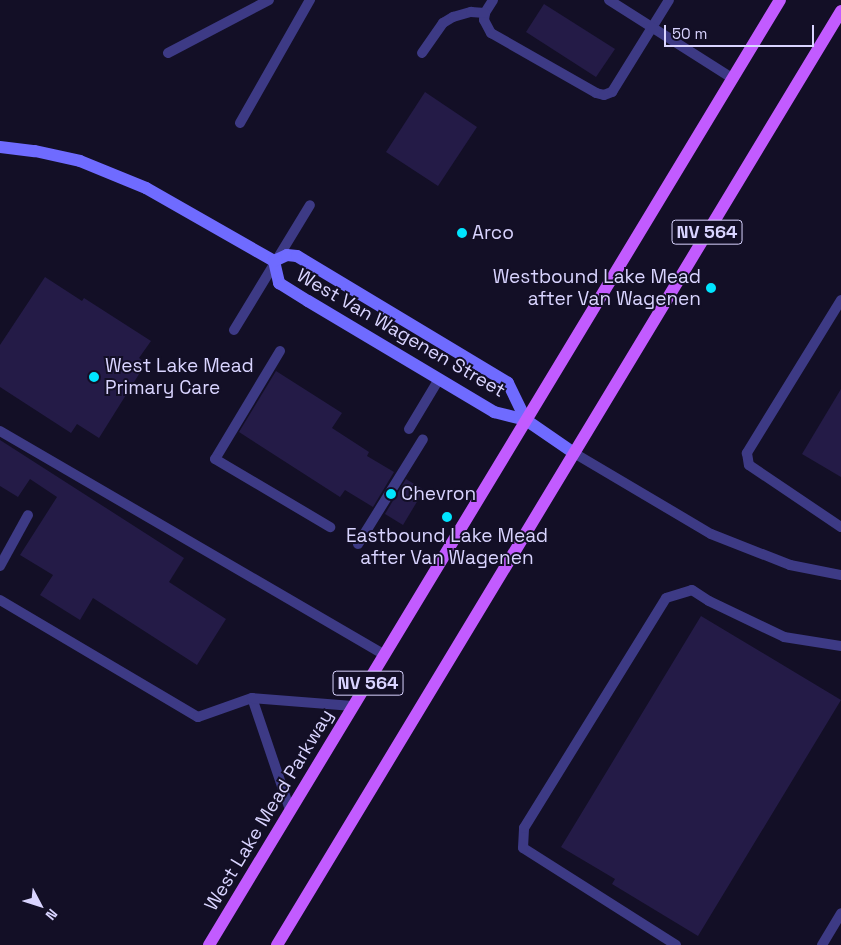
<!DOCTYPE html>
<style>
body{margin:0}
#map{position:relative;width:841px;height:945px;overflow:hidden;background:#130f26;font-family:"Space Grotesk",sans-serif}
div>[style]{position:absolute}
.building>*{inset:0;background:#241b47}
.lane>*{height:10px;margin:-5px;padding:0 5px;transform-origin:5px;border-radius:5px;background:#3d3a85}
.secondary>*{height:12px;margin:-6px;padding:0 6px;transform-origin:6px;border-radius:6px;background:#6f6bff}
.primary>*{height:12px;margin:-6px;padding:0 6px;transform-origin:6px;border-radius:6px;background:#c25bff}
.dots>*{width:14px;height:14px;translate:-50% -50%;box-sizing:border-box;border:2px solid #130f26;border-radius:50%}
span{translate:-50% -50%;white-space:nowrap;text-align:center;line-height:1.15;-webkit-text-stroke:4px #130f26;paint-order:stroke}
.shield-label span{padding:1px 4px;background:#130f26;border:1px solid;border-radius:4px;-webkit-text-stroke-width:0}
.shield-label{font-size:18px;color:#d9d4ff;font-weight:700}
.poi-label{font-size:19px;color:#d9d4ff}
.left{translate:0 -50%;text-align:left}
.right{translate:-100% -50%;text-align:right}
.street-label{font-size:19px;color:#d9d4ff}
.north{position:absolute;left:15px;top:880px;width:50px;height:50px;-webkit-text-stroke:4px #130f26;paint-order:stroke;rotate:130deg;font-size:14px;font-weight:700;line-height:20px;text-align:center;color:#d9d4ff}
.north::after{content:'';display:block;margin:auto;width:18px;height:22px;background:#d9d4ff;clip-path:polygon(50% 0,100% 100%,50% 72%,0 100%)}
.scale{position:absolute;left:664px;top:25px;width:150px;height:22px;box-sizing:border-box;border:2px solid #d9d4ff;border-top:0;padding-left:6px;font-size:15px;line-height:18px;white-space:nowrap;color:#d9d4ff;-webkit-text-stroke:4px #130f26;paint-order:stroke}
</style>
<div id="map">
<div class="building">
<div style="clip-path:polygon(544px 4px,615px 49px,596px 77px,526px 32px)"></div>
<div style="clip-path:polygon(425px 92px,477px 127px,438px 186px,386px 152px)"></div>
<div style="clip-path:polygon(45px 277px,82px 301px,84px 298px,151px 341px,139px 358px,146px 363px,99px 438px,77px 424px,71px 433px,0 387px,0 345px)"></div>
<div style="clip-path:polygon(276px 371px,342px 413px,332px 428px,369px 452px,367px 456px,394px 472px,373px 507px,345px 490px,340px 497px,239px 432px)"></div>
<div style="clip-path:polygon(841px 389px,841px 477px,802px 454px)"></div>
<div style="clip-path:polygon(0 440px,184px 558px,169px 582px,226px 619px,197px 665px,93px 598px,80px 620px,40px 595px,53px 575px,20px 555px,57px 497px,30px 479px,18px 497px,0 486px)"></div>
<div style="clip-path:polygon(406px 479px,424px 490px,403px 525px,385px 514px)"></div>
<div style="clip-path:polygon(701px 616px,841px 700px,698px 936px,612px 884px,615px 879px,561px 847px)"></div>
</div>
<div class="lane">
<div style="left:493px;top:0;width:15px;rotate:122deg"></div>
<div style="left:485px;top:13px;width:7px;rotate:98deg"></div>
<div style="left:484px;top:20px;width:15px;rotate:62deg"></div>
<div style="left:491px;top:33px;width:121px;rotate:29.7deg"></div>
<div style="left:596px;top:93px;width:8px;rotate:14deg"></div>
<div style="left:604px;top:95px;width:9px;rotate:-21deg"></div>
<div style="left:612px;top:92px;width:108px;rotate:-58.2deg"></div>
<div style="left:609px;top:0;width:146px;rotate:32.4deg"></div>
<div style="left:168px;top:53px;width:114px;rotate:-27.7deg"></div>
<div style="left:422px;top:53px;width:37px;rotate:-55deg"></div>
<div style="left:443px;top:23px;width:12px;rotate:-31deg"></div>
<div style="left:453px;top:17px;width:19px;rotate:-16deg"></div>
<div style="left:471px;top:12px;width:14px;rotate:4deg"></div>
<div style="left:240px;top:123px;width:142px;rotate:-60.4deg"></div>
<div style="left:841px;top:300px;width:180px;rotate:121.6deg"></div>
<div style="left:747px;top:453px;width:12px;rotate:81deg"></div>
<div style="left:749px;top:465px;width:111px;rotate:34deg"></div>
<div style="left:234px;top:330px;width:146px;rotate:-58.7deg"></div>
<div style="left:280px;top:351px;width:126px;rotate:121deg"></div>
<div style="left:215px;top:459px;width:134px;rotate:30.6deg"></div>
<div style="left:409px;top:429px;width:58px;rotate:-59deg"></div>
<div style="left:0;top:431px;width:445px;rotate:30.2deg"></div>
<div style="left:574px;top:453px;width:159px;rotate:30.6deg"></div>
<div style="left:711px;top:534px;width:85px;rotate:21.4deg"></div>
<div style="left:790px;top:565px;width:52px;rotate:11.1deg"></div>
<div style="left:358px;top:544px;width:123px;rotate:-58.2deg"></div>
<div style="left:0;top:566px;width:58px;rotate:-61.2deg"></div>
<div style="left:0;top:600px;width:230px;rotate:30.6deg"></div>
<div style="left:198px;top:717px;width:57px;rotate:-19.4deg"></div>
<div style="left:290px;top:810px;width:118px;rotate:-108.7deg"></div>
<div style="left:252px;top:698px;width:101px;rotate:4.5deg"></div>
<div style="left:676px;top:945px;width:181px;rotate:-147.6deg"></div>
<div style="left:523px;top:848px;width:20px;rotate:-87deg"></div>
<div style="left:524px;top:828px;width:270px;rotate:-58.3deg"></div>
<div style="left:666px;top:598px;width:27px;rotate:-17deg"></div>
<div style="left:692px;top:590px;width:20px;rotate:33deg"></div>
<div style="left:709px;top:601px;width:83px;rotate:25.6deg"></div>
<div style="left:784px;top:637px;width:58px;rotate:9deg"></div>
<div style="left:822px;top:945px;width:37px;rotate:-59deg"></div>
</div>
<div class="secondary">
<div style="left:0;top:147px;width:35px;rotate:7deg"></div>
<div style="left:35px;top:151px;width:46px;rotate:12.5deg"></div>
<div style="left:80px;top:161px;width:71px;rotate:22.2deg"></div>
<div style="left:146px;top:188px;width:147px;rotate:29.7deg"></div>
<div style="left:274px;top:261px;width:23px;rotate:77deg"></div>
<div style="left:279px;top:283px;width:34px;rotate:32deg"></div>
<div style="left:308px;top:301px;width:217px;rotate:30.8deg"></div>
<div style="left:494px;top:412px;width:33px;rotate:14deg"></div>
<div style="left:526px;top:420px;width:58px;rotate:34.5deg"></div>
<div style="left:274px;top:261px;width:14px;rotate:-25deg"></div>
<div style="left:287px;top:255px;width:10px;rotate:6deg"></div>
<div style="left:297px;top:256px;width:246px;rotate:31deg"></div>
<div style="left:508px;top:383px;width:41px;rotate:64.1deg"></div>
</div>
<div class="primary">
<div style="left:209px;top:945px;width:1104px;rotate:-58.86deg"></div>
<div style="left:277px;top:945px;width:1091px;rotate:-58.87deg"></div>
</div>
<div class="dots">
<div style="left:462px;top:233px;background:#00e5ff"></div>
<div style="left:711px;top:288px;background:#00e5ff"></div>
<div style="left:94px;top:377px;background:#00e5ff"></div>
<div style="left:391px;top:494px;background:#00e5ff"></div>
<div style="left:447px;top:517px;background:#00e5ff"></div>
</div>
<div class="shield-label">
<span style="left:707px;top:232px">NV 564</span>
<span style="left:368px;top:683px">NV 564</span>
</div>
<div class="poi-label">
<span class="left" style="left:472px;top:233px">Arco</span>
<span class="right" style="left:701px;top:288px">Westbound Lake Mead<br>after Van Wagenen</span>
<span class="left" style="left:105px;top:377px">West Lake Mead<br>Primary Care</span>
<span class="left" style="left:401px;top:494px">Chevron</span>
<span style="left:447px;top:547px">Eastbound Lake Mead<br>after Van Wagenen</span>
</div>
<div class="street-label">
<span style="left:401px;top:333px;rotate:30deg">West Van Wagenen Street</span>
<span style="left:269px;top:810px;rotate:-59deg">West Lake Mead Parkway</span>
</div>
<div class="north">N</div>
<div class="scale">50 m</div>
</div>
